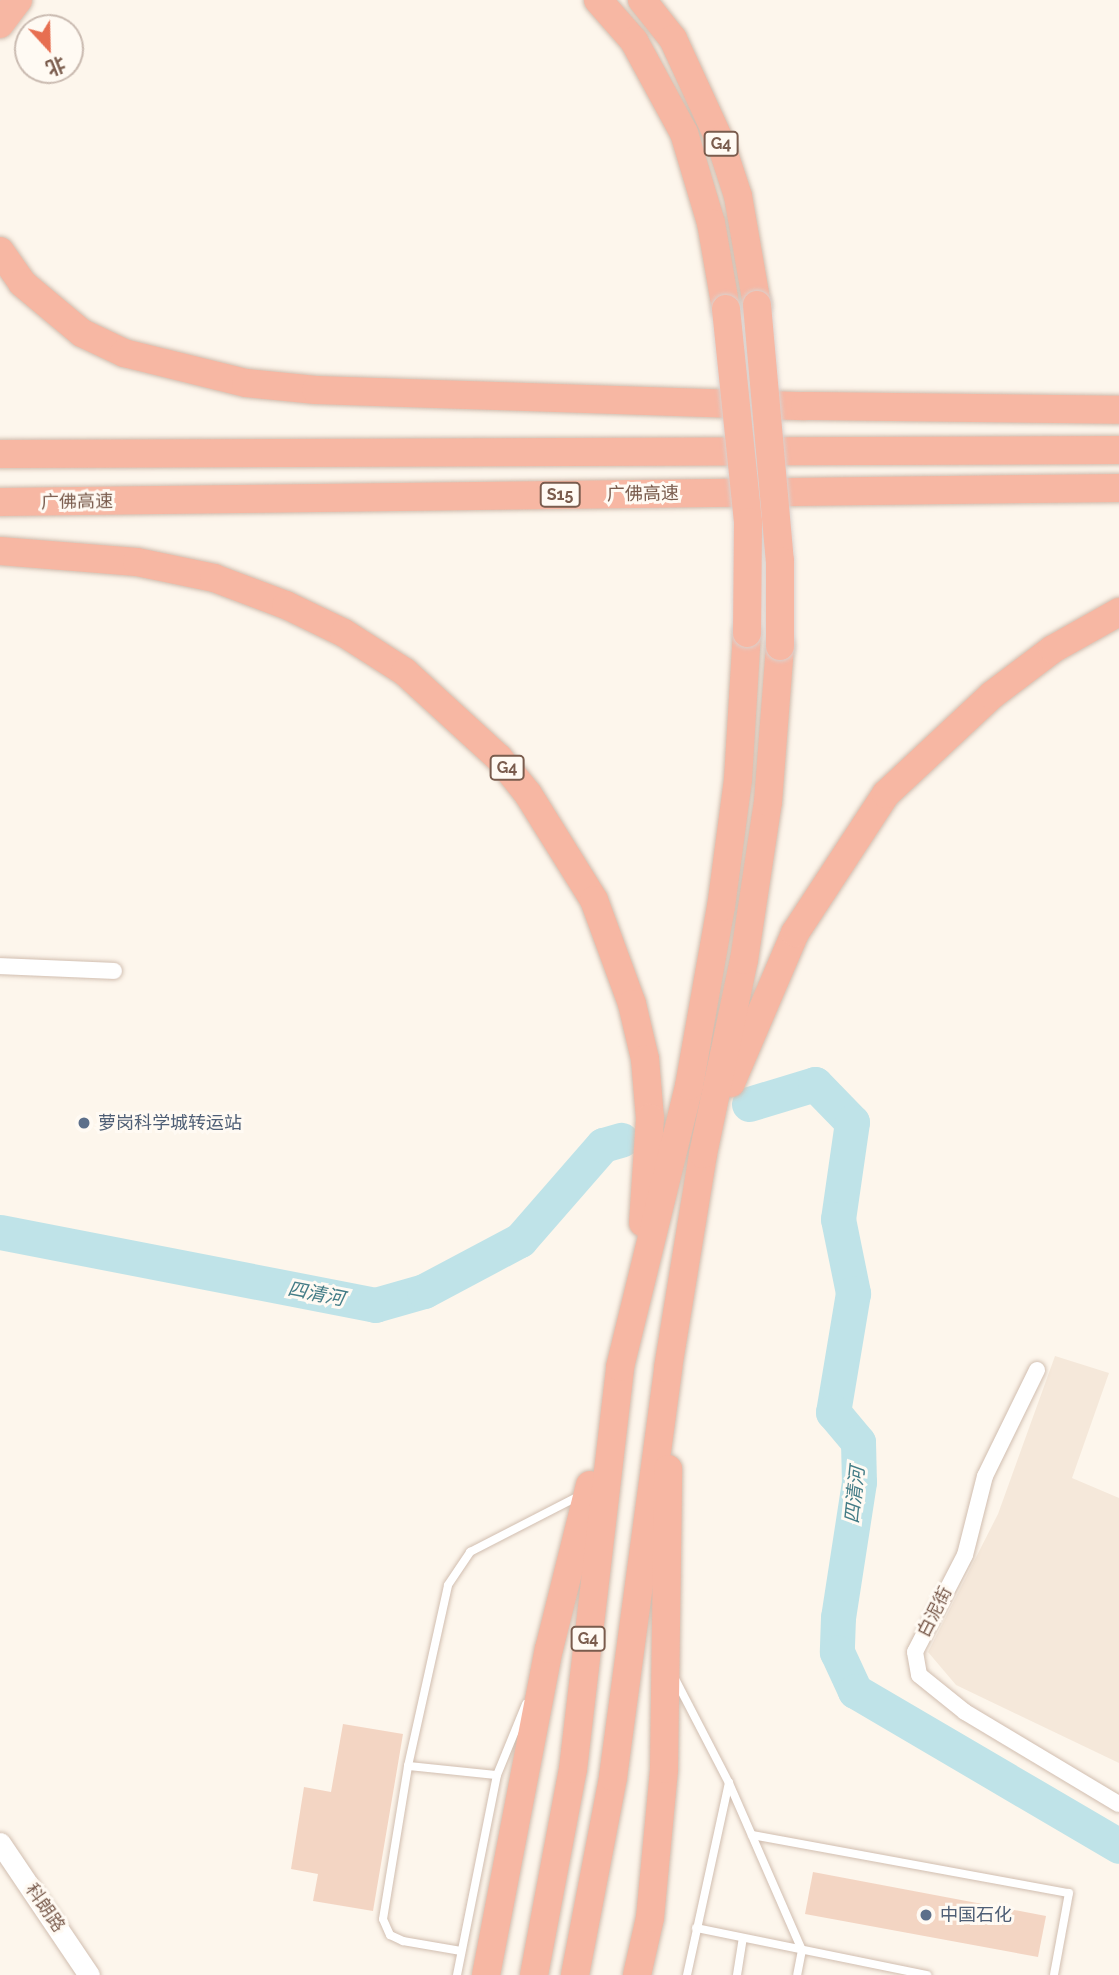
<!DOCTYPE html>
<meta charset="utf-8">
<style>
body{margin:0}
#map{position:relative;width:1119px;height:1975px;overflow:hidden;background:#fdf6ec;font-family:Raleway,"Noto Sans SC",sans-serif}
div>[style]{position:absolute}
.residential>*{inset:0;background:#f5e8da}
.river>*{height:35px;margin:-17.5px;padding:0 17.5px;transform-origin:17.5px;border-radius:17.5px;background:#bfe3e8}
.building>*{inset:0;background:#f3d5c3}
.roads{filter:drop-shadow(0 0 2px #d1beb0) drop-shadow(0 0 2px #d1beb0)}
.lane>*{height:8px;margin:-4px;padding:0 4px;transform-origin:4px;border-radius:4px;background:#fff}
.street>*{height:16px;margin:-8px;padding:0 8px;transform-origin:8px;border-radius:8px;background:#fff}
.secondary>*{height:21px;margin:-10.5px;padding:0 10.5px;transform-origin:10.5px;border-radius:10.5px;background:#fff}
.highway>*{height:28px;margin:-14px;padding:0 14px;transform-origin:14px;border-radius:14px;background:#f7b7a3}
.bridges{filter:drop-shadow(0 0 2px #dad1cd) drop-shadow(0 0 2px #dad1cd)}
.highway-bridge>*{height:28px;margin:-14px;padding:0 14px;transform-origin:14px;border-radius:14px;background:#f7b7a3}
.dots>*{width:19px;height:19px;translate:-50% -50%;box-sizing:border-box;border:4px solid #fffaf3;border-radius:50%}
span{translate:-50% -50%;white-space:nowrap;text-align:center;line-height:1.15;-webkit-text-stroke:6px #fffaf3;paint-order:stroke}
.shield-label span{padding:2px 5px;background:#fffaf3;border:2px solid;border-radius:5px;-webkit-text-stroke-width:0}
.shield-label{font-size:16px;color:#7a5c4d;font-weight:700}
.street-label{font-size:18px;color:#7a5c4d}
.service-label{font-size:18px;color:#4e5e75}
.left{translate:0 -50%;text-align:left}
.water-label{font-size:19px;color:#437c86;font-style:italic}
.north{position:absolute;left:14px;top:14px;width:70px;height:70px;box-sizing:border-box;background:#fffaf3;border:2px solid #cabbb1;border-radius:50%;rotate:158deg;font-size:19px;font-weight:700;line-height:28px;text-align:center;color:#7a5c4d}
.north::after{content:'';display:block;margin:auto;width:24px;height:32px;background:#e76f51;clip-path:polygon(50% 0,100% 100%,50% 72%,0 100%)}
</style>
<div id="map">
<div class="residential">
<div style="clip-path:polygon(1055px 1356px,1109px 1373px,1072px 1478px,1119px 1498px,1119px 1763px,956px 1685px,928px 1652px,998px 1514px)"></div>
</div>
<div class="river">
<div style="left:749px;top:1104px;width:69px;rotate:-16.9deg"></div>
<div style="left:815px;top:1084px;width:53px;rotate:45.8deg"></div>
<div style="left:852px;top:1122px;width:98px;rotate:98.2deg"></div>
<div style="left:838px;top:1219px;width:76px;rotate:78.5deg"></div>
<div style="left:853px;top:1293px;width:121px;rotate:99.5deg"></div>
<div style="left:833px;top:1412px;width:39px;rotate:50deg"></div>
<div style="left:858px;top:1442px;width:40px;rotate:88.6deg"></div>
<div style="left:859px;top:1482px;width:137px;rotate:98.8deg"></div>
<div style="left:838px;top:1617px;width:35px;rotate:92deg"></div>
<div style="left:837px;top:1652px;width:43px;rotate:65.2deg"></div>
<div style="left:855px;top:1691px;width:306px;rotate:30.4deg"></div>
<div style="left:0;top:1232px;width:382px;rotate:11deg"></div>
<div style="left:375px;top:1305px;width:51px;rotate:-15.9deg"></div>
<div style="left:424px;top:1291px;width:109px;rotate:-28deg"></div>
<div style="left:520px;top:1240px;width:126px;rotate:-48.9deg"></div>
<div style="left:603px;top:1145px;width:19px;rotate:-16deg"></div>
</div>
<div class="building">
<div style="clip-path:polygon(343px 1724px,403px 1734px,373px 1911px,313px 1901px,318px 1874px,291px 1869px,304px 1787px,331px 1792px)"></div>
<div style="clip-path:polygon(813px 1872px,1046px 1916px,1038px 1957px,805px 1914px)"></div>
</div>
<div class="roads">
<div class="lane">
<div style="left:674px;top:1677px;width:119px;rotate:62.6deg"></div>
<div style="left:729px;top:1783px;width:182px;rotate:66.4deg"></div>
<div style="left:802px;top:1950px;width:25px;rotate:101deg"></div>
<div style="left:408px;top:1766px;width:89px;rotate:5.8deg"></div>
<div style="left:752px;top:1835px;width:322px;rotate:10.4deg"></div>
<div style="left:1069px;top:1893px;width:83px;rotate:100.4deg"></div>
<div style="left:696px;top:1928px;width:236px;rotate:11.5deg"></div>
<div style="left:461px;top:1951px;width:59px;rotate:-170.2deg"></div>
<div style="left:403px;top:1941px;width:14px;rotate:-155deg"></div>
<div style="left:390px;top:1935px;width:17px;rotate:-114deg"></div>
<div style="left:383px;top:1919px;width:155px;rotate:-80.7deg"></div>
<div style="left:408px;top:1766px;width:185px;rotate:-77.5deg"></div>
<div style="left:448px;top:1585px;width:40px;rotate:-56deg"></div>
<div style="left:470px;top:1552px;width:123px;rotate:-27.2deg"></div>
<div style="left:457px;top:1975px;width:204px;rotate:-78.7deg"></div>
<div style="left:497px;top:1775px;width:77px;rotate:-67.8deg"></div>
<div style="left:687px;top:1975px;width:197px;rotate:-77.7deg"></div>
<div style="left:737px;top:1975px;width:37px;rotate:-81deg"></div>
</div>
<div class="street">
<div style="left:0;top:966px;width:114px;rotate:2.5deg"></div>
<div style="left:1037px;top:1370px;width:118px;rotate:116.1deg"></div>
<div style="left:985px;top:1476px;width:81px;rotate:104.2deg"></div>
<div style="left:965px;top:1555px;width:109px;rotate:117.3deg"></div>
<div style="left:915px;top:1652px;width:23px;rotate:80deg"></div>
<div style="left:919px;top:1675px;width:59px;rotate:38.8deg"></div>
<div style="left:965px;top:1712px;width:179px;rotate:30.9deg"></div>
</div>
<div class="secondary">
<div style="left:0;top:1843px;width:159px;rotate:56deg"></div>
</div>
<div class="highway">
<div style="left:598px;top:0;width:55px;rotate:48.7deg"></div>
<div style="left:634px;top:41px;width:105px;rotate:61.5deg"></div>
<div style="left:684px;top:133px;width:94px;rotate:73.3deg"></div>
<div style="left:711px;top:223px;width:87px;rotate:80.1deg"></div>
<div style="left:642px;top:0;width:50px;rotate:51.5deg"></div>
<div style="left:673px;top:39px;width:112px;rotate:65.3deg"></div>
<div style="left:720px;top:141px;width:58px;rotate:71.9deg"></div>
<div style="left:738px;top:196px;width:111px;rotate:80.1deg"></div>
<div style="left:0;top:24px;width:30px;rotate:-53deg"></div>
<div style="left:0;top:251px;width:39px;rotate:55deg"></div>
<div style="left:22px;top:283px;width:78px;rotate:39.8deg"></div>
<div style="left:82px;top:333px;width:47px;rotate:25.5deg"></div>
<div style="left:124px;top:353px;width:126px;rotate:13.8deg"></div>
<div style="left:246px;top:383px;width:70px;rotate:5.7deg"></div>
<div style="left:316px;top:390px;width:489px;rotate:1.9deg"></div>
<div style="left:805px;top:406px;width:314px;rotate:0.7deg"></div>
<div style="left:0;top:454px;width:1119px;rotate:-0.2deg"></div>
<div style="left:0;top:502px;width:1119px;rotate:-0.72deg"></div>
<div style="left:0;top:551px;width:137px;rotate:4.6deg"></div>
<div style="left:137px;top:562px;width:79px;rotate:11.7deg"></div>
<div style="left:214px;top:578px;width:77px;rotate:20.6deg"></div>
<div style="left:286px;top:605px;width:64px;rotate:25.8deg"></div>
<div style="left:344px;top:633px;width:72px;rotate:32.6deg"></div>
<div style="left:405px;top:672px;width:127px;rotate:42.5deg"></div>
<div style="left:499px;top:758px;width:46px;rotate:51.1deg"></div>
<div style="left:528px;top:794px;width:125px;rotate:58.1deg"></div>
<div style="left:594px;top:900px;width:111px;rotate:69.9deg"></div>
<div style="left:632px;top:1004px;width:57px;rotate:76.7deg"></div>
<div style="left:645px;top:1059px;width:59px;rotate:85.2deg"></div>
<div style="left:650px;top:1118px;width:105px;rotate:93.8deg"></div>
<div style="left:731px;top:1083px;width:163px;rotate:-66.9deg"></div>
<div style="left:795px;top:933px;width:166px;rotate:-56.8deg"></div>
<div style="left:886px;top:794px;width:145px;rotate:-43deg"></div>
<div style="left:992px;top:695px;width:76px;rotate:-37deg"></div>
<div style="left:1053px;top:649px;width:76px;rotate:-29.3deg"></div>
<div style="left:486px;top:1975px;width:332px;rotate:-79.1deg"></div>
<div style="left:549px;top:1649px;width:169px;rotate:-76deg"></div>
<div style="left:534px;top:1975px;width:210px;rotate:-79.3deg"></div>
<div style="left:573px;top:1769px;width:405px;rotate:-83.3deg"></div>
<div style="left:620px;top:1367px;width:289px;rotate:-76.2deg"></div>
<div style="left:689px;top:1086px;width:182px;rotate:-79.9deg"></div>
<div style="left:721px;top:907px;width:129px;rotate:-82.4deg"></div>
<div style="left:738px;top:779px;width:146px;rotate:-86.5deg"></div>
<div style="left:575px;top:1975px;width:202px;rotate:-79.1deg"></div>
<div style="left:613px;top:1777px;width:413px;rotate:-82.3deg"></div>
<div style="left:668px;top:1368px;width:217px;rotate:-80.7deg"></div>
<div style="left:703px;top:1154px;width:198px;rotate:-78.1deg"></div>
<div style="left:744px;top:960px;width:160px;rotate:-81.4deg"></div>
<div style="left:768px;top:802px;width:156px;rotate:-85.6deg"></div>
<div style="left:637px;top:1975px;width:58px;rotate:-77.2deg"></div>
<div style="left:650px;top:1918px;width:150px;rotate:-84.6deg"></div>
<div style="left:664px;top:1769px;width:300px;rotate:-89.2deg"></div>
</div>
</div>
<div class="bridges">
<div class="highway-bridge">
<div style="left:757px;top:305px;width:257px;rotate:84.9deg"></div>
<div style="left:780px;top:561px;width:85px;rotate:90deg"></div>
<div style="left:726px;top:309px;width:214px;rotate:84.1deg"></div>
<div style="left:748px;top:522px;width:111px;rotate:90.5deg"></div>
</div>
</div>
<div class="dots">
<div style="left:84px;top:1123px;background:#5c6f8a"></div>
<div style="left:926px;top:1915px;background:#5c6f8a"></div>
</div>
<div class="shield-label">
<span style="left:721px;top:144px">G4</span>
<span style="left:560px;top:495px">S15</span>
<span style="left:507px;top:768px">G4</span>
<span style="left:588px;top:1639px">G4</span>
</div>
<div class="street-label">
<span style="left:643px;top:494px;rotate:-1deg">广佛高速</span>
<span style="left:77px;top:502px;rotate:-1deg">广佛高速</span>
<span style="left:935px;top:1612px;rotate:-63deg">白泥街</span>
<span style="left:45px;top:1908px;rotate:55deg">科朗路</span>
</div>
<div class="service-label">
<span class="left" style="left:98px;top:1123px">萝岗科学城转运站</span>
<span class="left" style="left:940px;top:1915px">中国石化</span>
</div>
<div class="water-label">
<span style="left:316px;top:1294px;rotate:11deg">四清河</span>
<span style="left:855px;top:1495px;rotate:-84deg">四清河</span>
</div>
<div class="north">北</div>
</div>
